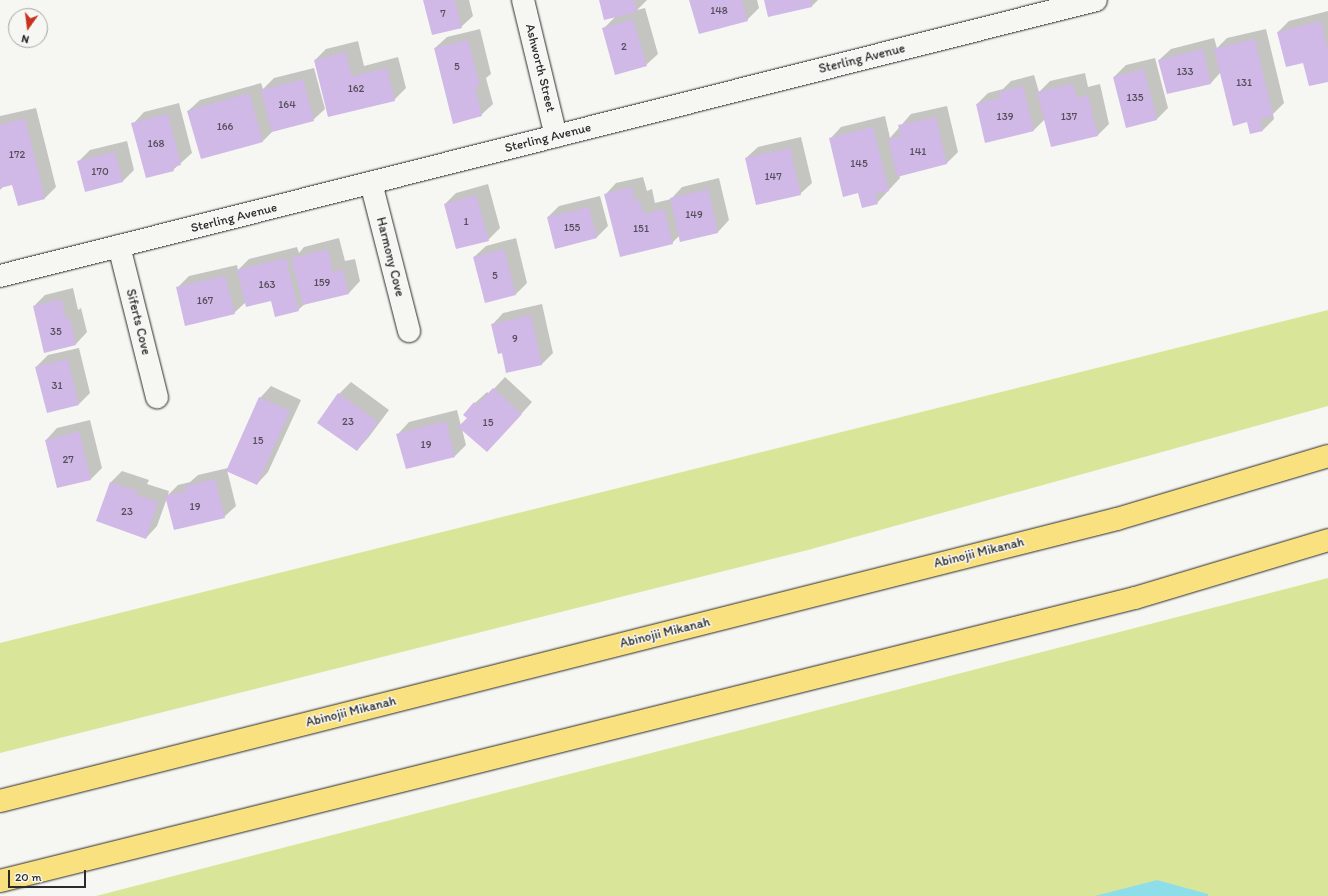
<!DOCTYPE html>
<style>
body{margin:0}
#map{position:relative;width:1328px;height:896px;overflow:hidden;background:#f6f6f2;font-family:Itim,sans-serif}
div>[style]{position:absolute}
.green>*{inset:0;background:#d9e699}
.water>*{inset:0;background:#8edee9}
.shadow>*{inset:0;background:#0003}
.building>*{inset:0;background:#d0b8e7}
.roads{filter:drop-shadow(0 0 1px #2b2b2b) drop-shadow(0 0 1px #2b2b2b)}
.minor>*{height:22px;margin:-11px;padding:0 11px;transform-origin:11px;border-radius:11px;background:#f6f6f2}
.primary>*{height:22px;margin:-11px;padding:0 11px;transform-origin:11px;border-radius:11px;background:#fae180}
span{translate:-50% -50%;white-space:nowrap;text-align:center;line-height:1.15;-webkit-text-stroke:3px #f6f6f2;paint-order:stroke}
.number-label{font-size:11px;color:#544e5a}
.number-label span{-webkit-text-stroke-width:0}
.street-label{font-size:13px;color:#2b2b2b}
.north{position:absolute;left:8px;top:8px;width:40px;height:40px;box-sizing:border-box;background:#f6f6f2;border:1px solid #a5a5a2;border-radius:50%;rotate:194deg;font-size:11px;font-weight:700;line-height:16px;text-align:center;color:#2b2b2b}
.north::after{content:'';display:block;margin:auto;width:14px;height:18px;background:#c8321e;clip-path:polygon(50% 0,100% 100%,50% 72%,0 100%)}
.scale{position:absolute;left:8px;top:870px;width:78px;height:18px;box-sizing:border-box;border:2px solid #2b2b2b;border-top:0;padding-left:5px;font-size:12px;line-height:14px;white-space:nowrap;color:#2b2b2b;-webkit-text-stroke:3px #f6f6f2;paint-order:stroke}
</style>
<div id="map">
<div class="green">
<div style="clip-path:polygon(1328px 310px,1328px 406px,808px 550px,0 753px,0 643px)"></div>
<div style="clip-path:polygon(1328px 578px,1328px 896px,96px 896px,919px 684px)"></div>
</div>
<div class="water">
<div style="clip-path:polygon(1157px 880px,1208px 894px,1208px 896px,1095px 896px)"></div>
</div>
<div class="shadow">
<div style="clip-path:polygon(424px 0,469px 0,473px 16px,461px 27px)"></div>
<div style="clip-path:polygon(600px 0,647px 0,637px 10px,645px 8px,658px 54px,646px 65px,604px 28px,615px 17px)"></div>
<div style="clip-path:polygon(691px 0,757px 0,759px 8px,747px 20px)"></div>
<div style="clip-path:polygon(765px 0,818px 0,812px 6px,769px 16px)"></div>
<div style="clip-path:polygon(1328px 11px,1328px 81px,1304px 61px,1278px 32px,1289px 21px)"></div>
<div style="clip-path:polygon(480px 29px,491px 74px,486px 78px,493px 104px,481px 115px,435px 48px,447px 37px)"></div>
<div style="clip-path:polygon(1266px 29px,1284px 103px,1273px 114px,1274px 119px,1263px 130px,1248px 121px,1221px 72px,1211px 83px,1167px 93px,1159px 60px,1171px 49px,1214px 38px,1217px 48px,1227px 38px)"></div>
<div style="clip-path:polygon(358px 41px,364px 66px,398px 57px,406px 88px,394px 100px,315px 60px,326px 49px)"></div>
<div style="clip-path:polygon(1155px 58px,1168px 108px,1157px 119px,1114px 77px,1126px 65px)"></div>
<div style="clip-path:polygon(314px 68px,325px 109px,313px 120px,273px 131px,263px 141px,188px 111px,200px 100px,261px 83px,263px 89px,274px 78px)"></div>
<div style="clip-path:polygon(1085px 73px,1088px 87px,1100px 84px,1109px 124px,1098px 135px,1045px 119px,1034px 130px,977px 104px,988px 93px,1003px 89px,1011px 81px,1034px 75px,1039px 92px,1050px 81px)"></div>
<div style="clip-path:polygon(179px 103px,192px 153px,173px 170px,133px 124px,144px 112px)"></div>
<div style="clip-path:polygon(947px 106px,958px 152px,947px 163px,899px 175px,900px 178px,877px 203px,859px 192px,830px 139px,841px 127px,885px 116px,890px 138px,911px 114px)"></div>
<div style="clip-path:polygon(36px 108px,56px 187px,45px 198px,13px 184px,3px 187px,0 190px,0 116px)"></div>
<div style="clip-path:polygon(801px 137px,812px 183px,800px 194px,746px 158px,758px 147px)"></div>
<div style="clip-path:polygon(127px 141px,134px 170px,122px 182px,78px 162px,90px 150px)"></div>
<div style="clip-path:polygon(643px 177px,647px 191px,652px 189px,655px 203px,671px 199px,682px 187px,719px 178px,729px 220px,718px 232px,681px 241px,680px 235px,672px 243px,605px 195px,616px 183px)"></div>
<div style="clip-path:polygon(488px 184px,500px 228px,488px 240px,445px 204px,456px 193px)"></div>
<div style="clip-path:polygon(600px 196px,608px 226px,597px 237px,548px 217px,559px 206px)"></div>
<div style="clip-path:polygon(339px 238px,345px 261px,355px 259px,360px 281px,349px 293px,306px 303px,298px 310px,271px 300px,246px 302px,234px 313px,177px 288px,189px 276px,237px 265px,238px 270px,249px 259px,297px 247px,299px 253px,304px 247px)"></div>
<div style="clip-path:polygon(516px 238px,527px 283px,516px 294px,474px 257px,486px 246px)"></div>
<div style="clip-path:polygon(73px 288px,78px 310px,81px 308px,87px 332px,76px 344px,34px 306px,45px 295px)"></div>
<div style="clip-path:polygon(542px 304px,553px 353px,542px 364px,507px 372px,502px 352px,492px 325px,503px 313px)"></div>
<div style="clip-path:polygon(79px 348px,90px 393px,79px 404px,36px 367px,48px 355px)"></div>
<div style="clip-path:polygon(505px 377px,532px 402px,498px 440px,462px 429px,466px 445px,455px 456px,398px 434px,409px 422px,457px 410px,461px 426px,468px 418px,465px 415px,475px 403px,487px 392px,489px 394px)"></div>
<div style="clip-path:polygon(351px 382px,389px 410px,368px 438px,357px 450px,339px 394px)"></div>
<div style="clip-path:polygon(271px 386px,301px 400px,268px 472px,257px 484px,227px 470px,236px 506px,224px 517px,167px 498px,157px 526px,146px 538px,111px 482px,122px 471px,149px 480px,147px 484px,169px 491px,168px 495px,178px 485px,190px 482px,198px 475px,228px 468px,260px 398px)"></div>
<div style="clip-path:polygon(90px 420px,102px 468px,91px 479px,46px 440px,57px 428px)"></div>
</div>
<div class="building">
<div style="clip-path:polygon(423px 0,455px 0,462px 28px,432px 35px)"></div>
<div style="clip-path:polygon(599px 0,634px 0,637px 12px,604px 20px)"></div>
<div style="clip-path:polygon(689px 0,742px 0,748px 21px,699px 34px)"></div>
<div style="clip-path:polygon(764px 0,811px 0,812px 7px,768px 17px)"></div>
<div style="clip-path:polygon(633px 19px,647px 66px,615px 75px,602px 28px)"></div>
<div style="clip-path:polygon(1321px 21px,1328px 50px,1328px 82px,1309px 86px,1303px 63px,1286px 67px,1277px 32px)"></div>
<div style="clip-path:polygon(1255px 39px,1273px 116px,1260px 119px,1263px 131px,1250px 134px,1247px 122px,1233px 126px,1214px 49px)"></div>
<div style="clip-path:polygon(468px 40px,480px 86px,475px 87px,482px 116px,453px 124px,434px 48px)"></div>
<div style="clip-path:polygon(1203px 49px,1211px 84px,1167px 94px,1158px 60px)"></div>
<div style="clip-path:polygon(346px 52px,352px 76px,387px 68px,395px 101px,328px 117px,314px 60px)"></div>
<div style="clip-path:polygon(1144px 69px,1157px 120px,1126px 128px,1113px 77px)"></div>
<div style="clip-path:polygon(303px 79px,314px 121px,272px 132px,261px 90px)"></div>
<div style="clip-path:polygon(1073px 84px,1077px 98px,1088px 95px,1098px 136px,1051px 147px,1037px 92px)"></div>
<div style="clip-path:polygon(1023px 86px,1034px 131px,985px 143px,976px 104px,1000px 98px,999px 92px)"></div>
<div style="clip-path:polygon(249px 93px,263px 142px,201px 159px,187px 111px)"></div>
<div style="clip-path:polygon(168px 114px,181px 165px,173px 167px,174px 171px,146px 178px,131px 123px)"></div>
<div style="clip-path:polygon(936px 117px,947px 164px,897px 177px,888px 139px,901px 136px,898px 125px)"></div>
<div style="clip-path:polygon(25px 118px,45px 199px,18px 206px,12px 185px,0 188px,0 125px)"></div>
<div style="clip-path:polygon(873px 127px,889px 191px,875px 194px,878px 204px,862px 208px,858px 193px,843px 197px,829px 138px)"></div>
<div style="clip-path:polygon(790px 148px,801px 195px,756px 205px,745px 158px)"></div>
<div style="clip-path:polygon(115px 152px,123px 182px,85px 192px,77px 161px)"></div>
<div style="clip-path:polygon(632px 187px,635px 202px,640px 200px,644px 214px,664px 209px,673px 244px,620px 257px,604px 194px)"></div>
<div style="clip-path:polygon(708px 189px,718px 233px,680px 242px,670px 198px)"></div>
<div style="clip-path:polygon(476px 195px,489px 241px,456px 249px,444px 204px)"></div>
<div style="clip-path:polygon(589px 207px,597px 238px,555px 249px,547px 217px)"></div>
<div style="clip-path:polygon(328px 249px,333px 272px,343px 269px,349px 294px,303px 305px,291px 258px)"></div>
<div style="clip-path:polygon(504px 249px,516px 295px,485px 303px,473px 257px)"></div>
<div style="clip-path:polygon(286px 258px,299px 311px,275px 317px,271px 301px,246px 307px,237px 270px)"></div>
<div style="clip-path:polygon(225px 276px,235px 314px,185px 326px,176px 287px)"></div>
<div style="clip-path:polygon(61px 299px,67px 320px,70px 318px,76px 345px,44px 353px,33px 306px)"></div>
<div style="clip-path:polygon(531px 315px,542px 365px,506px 373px,502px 353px,498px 354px,491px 324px)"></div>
<div style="clip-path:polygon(68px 359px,79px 405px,47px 413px,35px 367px)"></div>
<div style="clip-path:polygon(493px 388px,522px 414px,487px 452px,458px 427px,467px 418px,463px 415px,474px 402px,477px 405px)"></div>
<div style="clip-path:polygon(338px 393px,378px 422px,357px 451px,317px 423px)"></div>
<div style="clip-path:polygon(259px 397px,290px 411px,257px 485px,226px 471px)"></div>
<div style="clip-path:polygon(446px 421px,455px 457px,406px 469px,396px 434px)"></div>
<div style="clip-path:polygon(79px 431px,91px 480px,57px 488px,45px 440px)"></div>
<div style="clip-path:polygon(215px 479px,225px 518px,174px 530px,165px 496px,186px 491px,185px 486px)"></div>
<div style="clip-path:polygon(110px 482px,138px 491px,137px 495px,158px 502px,146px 539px,96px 521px)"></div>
</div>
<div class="roads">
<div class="minor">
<div style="left:523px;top:0;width:140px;rotate:76.4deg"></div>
<div style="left:371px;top:183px;width:153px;rotate:75.6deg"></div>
<div style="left:119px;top:246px;width:156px;rotate:75.9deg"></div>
<div style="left:0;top:276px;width:1130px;rotate:-14.13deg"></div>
</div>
<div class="primary">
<div style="left:0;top:801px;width:1152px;rotate:-14.17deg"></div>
<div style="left:1117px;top:519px;width:220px;rotate:-16.6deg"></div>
<div style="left:0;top:881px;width:1170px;rotate:-14deg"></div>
<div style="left:1135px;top:598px;width:202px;rotate:-16.7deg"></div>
</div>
</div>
<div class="number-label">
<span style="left:719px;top:11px">148</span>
<span style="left:443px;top:14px">7</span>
<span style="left:624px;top:47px">2</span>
<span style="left:457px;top:67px">5</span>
<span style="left:1185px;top:72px">133</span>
<span style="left:1244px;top:83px">131</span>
<span style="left:356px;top:89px">162</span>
<span style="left:1135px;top:98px">135</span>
<span style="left:287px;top:105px">164</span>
<span style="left:1005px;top:117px">139</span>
<span style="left:1069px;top:117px">137</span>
<span style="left:225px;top:127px">166</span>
<span style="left:156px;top:144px">168</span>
<span style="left:918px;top:152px">141</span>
<span style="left:17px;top:155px">172</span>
<span style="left:859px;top:164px">145</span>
<span style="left:100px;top:172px">170</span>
<span style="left:773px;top:177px">147</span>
<span style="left:694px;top:215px">149</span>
<span style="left:466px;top:222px">1</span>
<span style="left:572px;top:228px">155</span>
<span style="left:641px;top:229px">151</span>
<span style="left:495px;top:276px">5</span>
<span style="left:322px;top:283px">159</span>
<span style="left:267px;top:285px">163</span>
<span style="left:205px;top:301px">167</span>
<span style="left:56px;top:332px">35</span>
<span style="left:515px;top:339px">9</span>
<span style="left:57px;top:386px">31</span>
<span style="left:348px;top:422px">23</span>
<span style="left:488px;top:423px">15</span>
<span style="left:258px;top:441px">15</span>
<span style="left:426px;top:445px">19</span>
<span style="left:68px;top:460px">27</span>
<span style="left:195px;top:507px">19</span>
<span style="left:127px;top:512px">23</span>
</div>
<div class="street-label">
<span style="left:862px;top:59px;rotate:-14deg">Sterling Avenue</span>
<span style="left:540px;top:68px;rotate:76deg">Ashworth Street</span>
<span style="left:548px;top:138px;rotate:-14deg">Sterling Avenue</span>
<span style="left:234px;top:218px;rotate:-14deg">Sterling Avenue</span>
<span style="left:390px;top:257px;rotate:76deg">Harmony Cove</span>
<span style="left:138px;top:322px;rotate:76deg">Siferts Cove</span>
<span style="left:979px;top:553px;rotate:-14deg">Abinojii Mikanah</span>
<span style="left:665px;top:633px;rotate:-14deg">Abinojii Mikanah</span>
<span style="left:351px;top:712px;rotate:-14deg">Abinojii Mikanah</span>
</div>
<div class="north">N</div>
<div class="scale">20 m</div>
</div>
